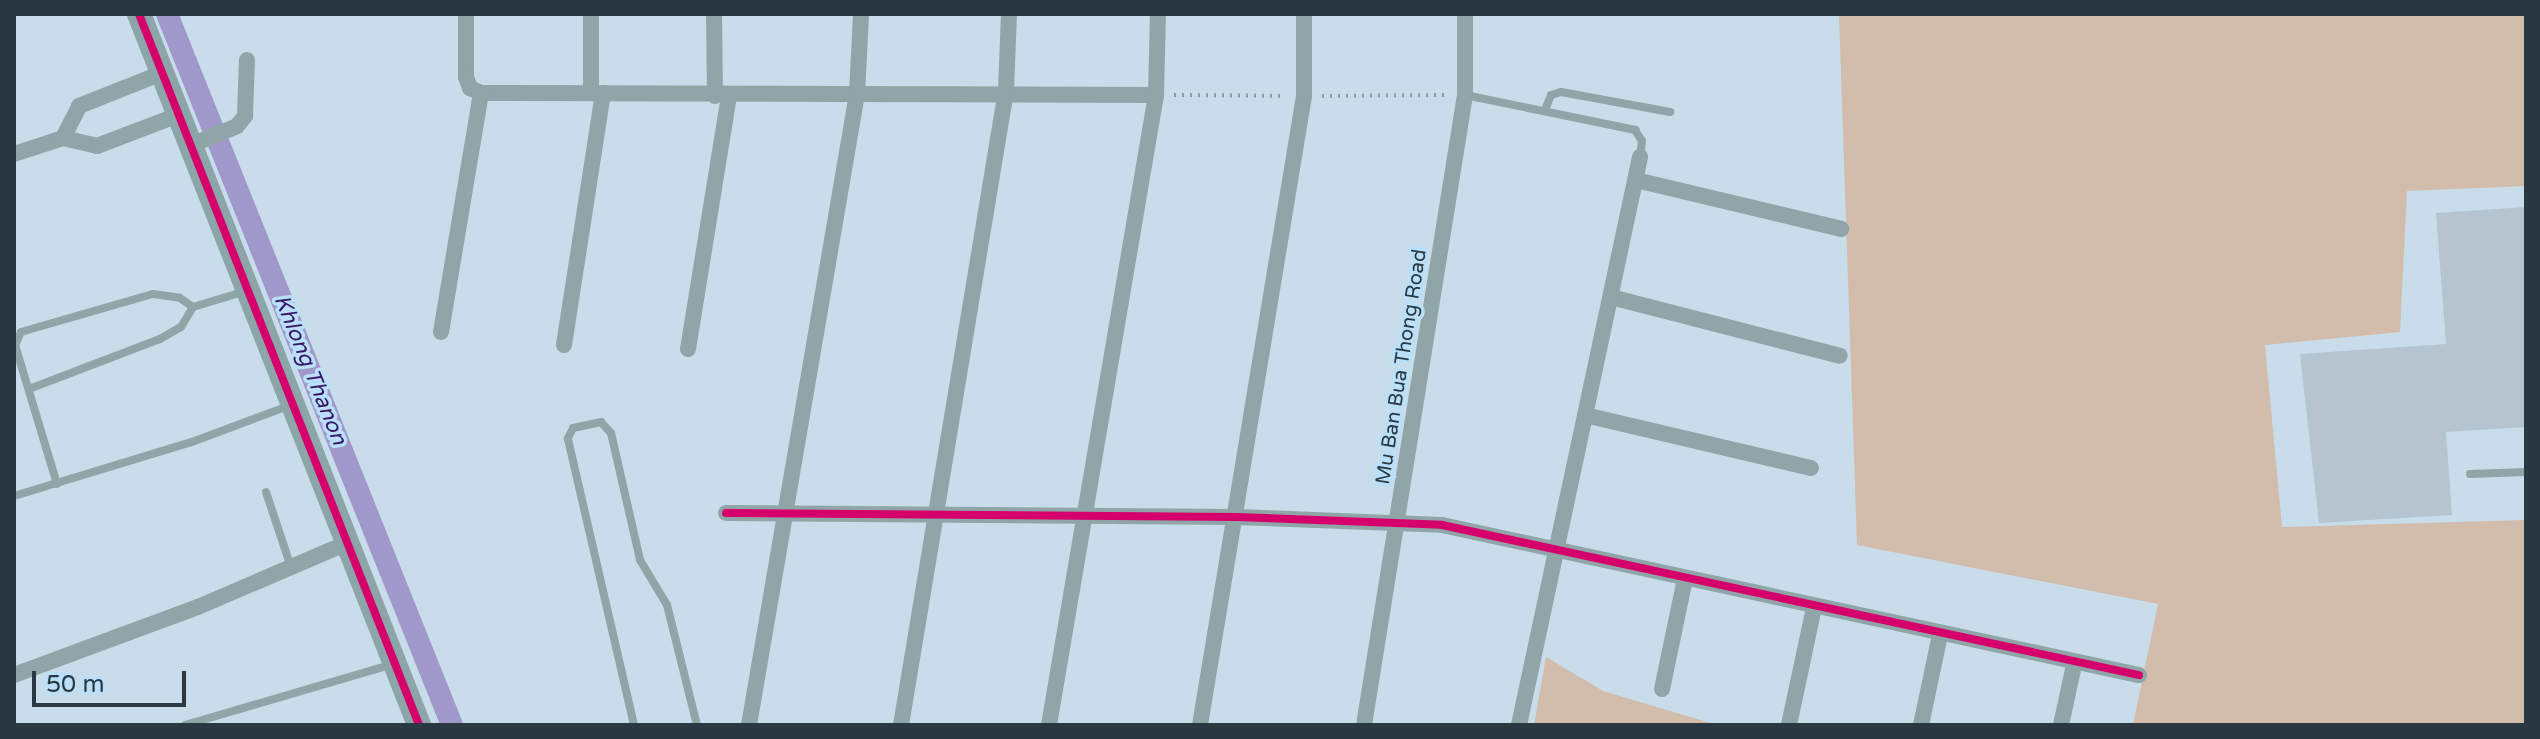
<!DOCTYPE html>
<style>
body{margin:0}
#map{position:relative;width:2540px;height:739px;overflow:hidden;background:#c8dcea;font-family:"Varela Round",sans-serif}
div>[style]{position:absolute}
.green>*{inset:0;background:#d2bcab}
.canal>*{height:22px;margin:-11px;padding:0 11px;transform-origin:11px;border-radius:11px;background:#a098ca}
.building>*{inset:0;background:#b5c4cf}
.path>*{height:4px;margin-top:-2px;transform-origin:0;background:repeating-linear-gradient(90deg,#8c9da1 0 2px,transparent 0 8px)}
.lane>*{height:8px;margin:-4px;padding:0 4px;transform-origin:4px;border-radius:4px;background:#90a5a8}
.street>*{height:16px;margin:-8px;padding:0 8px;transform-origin:8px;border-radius:8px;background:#90a5a8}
.secondary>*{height:24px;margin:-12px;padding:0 12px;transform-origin:12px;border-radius:12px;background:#8ca5a9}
.cycleway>*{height:8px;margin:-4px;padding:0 4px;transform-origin:4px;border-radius:4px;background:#d6006c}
span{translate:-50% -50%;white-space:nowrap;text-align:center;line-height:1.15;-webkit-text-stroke:7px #badff8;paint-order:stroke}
.street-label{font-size:20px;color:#293841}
.water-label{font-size:22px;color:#391766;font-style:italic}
.frame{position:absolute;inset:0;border:16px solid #293841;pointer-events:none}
.scale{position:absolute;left:32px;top:671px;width:154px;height:36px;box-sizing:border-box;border:4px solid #293841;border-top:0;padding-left:10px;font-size:24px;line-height:28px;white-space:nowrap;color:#293841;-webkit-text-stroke:6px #badff8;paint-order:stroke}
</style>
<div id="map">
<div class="green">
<div style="clip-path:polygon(1839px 14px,2526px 14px,2526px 186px,2407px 191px,2400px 332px,2265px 345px,2282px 527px,2526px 520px,2526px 725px,2133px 725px,2158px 604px,1857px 545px)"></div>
<div style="clip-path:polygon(1546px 657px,1603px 691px,1717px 725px,1534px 725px)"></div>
</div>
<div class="canal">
<div style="left:167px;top:14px;width:766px;rotate:68.16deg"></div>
</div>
<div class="building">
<div style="clip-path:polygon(2526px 207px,2526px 427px,2446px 432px,2452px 515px,2319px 523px,2300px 354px,2446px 344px,2436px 213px)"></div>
</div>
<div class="path">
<div style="left:1174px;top:95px;width:111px;rotate:0.5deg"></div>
<div style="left:1322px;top:96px;width:127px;rotate:-0.5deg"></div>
</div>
<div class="lane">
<div style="left:1465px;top:95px;width:174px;rotate:11.6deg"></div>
<div style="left:1635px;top:130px;width:13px;rotate:58deg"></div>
<div style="left:1642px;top:141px;width:16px;rotate:97deg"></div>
<div style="left:1545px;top:110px;width:16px;rotate:-68deg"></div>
<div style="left:1551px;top:95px;width:10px;rotate:-17deg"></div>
<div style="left:1561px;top:92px;width:111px;rotate:10.4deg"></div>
<div style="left:29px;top:389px;width:140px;rotate:-20.9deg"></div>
<div style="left:160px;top:339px;width:24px;rotate:-30deg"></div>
<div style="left:181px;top:327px;width:23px;rotate:-59deg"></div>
<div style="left:2470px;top:474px;width:56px;rotate:-2deg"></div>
<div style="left:57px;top:484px;width:145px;rotate:-106.8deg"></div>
<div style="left:15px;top:345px;width:14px;rotate:-65deg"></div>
<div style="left:21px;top:332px;width:137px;rotate:-16.1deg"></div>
<div style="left:153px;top:294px;width:27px;rotate:8deg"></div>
<div style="left:180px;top:298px;width:16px;rotate:35deg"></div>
<div style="left:193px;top:307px;width:55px;rotate:-16.8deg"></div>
<div style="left:266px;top:492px;width:79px;rotate:71.6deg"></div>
<div style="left:14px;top:496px;width:186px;rotate:-16.9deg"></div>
<div style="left:192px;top:442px;width:106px;rotate:-20.5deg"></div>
<div style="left:185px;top:725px;width:214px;rotate:-16.3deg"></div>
<div style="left:634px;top:725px;width:294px;rotate:-103deg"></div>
<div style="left:568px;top:438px;width:11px;rotate:-63deg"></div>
<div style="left:573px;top:428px;width:29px;rotate:-12deg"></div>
<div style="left:601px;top:422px;width:15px;rotate:48deg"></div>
<div style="left:611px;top:433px;width:130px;rotate:77.1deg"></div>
<div style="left:640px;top:560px;width:52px;rotate:59deg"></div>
<div style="left:667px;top:605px;width:124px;rotate:76deg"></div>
</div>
<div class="street">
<div style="left:466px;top:14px;width:63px;rotate:90deg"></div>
<div style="left:466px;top:77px;width:12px;rotate:70deg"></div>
<div style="left:470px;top:88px;width:12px;rotate:24deg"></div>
<div style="left:481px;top:93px;width:675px;rotate:0.17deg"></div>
<div style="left:591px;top:14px;width:77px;rotate:90deg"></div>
<div style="left:714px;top:14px;width:82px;rotate:89.3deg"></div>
<div style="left:63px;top:138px;width:36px;rotate:-63deg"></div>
<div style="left:79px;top:106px;width:89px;rotate:-21.7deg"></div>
<div style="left:189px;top:146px;width:52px;rotate:-22.6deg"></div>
<div style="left:237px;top:126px;width:13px;rotate:-51deg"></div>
<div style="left:245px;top:116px;width:56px;rotate:-88deg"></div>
<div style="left:14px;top:154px;width:52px;rotate:-18.1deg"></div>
<div style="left:63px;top:138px;width:35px;rotate:13deg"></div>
<div style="left:97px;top:146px;width:87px;rotate:-20.9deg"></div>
<div style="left:1636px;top:180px;width:211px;rotate:13.4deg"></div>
<div style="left:1611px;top:297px;width:236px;rotate:14.4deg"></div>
<div style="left:441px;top:332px;width:242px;rotate:-80.5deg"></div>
<div style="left:564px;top:345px;width:255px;rotate:-81.2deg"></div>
<div style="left:688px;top:349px;width:256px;rotate:-80.8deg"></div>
<div style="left:1585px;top:415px;width:232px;rotate:13.2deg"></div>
<div style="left:726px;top:513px;width:511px;rotate:0.45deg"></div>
<div style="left:1237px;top:517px;width:205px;rotate:2.2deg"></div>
<div style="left:1442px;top:525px;width:713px;rotate:12.15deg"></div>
<div style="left:14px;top:675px;width:196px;rotate:-20.3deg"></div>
<div style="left:198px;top:607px;width:162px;rotate:-23.2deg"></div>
<div style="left:1662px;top:689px;width:112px;rotate:-78.2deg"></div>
<div style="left:749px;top:725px;width:640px;rotate:-80.29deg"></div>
<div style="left:857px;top:94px;width:80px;rotate:-87.1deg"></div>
<div style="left:901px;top:725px;width:643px;rotate:-80.6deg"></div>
<div style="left:1006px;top:91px;width:77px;rotate:-87.8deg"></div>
<div style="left:1049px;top:725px;width:639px;rotate:-80.36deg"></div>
<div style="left:1156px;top:95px;width:81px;rotate:-88.6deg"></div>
<div style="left:1200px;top:725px;width:638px;rotate:-80.61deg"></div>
<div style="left:1304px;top:96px;width:82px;rotate:-90deg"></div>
<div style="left:1364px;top:725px;width:638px;rotate:-80.89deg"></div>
<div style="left:1465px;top:95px;width:81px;rotate:-90deg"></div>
<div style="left:1519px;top:725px;width:581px;rotate:-77.97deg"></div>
<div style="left:1789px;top:725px;width:121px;rotate:-78deg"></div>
<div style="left:1921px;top:725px;width:92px;rotate:-78.1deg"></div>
<div style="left:2061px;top:725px;width:61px;rotate:-77.8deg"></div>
</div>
<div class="secondary">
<div style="left:139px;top:14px;width:764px;rotate:68.5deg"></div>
</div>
<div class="cycleway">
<div style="left:139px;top:14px;width:764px;rotate:68.5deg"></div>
<div style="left:726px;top:513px;width:511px;rotate:0.45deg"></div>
<div style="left:1237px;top:517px;width:205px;rotate:2.2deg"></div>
<div style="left:1442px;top:525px;width:713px;rotate:12.15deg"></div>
</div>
<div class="street-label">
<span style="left:1402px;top:367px;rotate:-81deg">Mu Ban Bua Thong Road</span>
</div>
<div class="water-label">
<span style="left:310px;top:370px;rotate:68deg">Khlong Thanon</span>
</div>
<div class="frame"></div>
<div class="scale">50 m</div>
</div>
